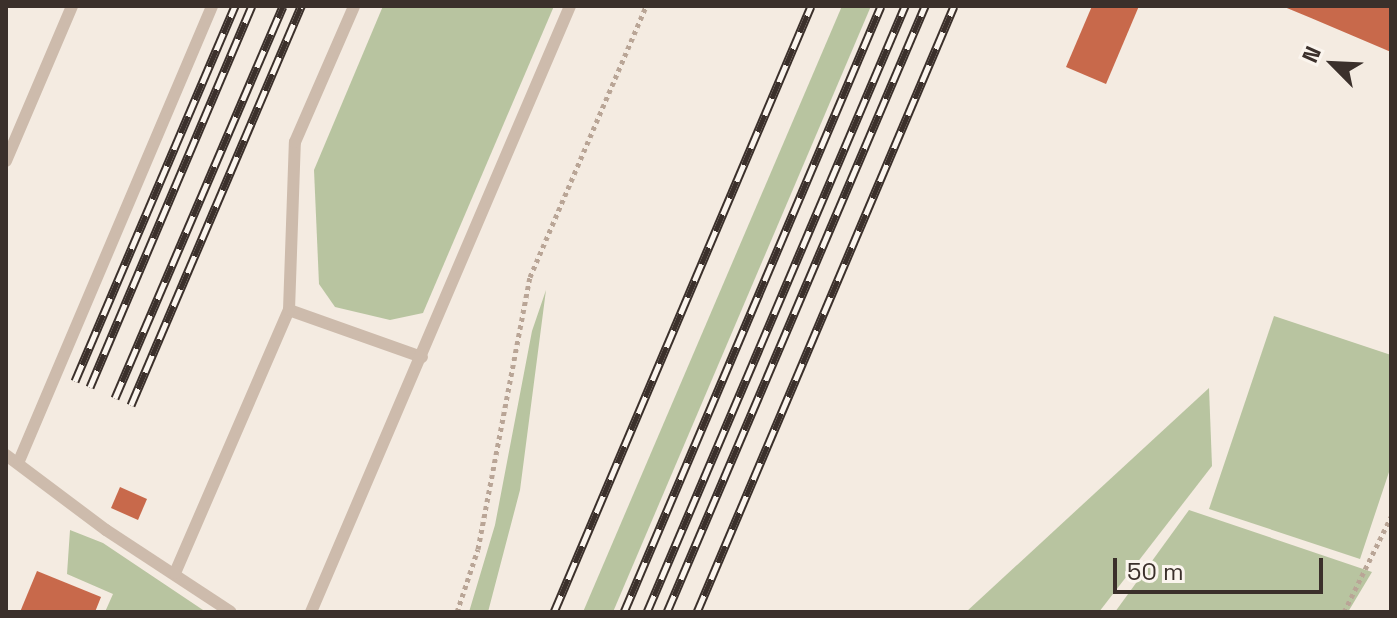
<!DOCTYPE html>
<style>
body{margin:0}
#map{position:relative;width:1397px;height:618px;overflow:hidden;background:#f4ebe1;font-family:"Space Grotesk",sans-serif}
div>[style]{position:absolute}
.green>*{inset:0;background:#b8c4a0}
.building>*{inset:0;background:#c8694b}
.path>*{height:5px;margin-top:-2.5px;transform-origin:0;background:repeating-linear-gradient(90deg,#b9a596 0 4px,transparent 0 8px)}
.lane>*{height:12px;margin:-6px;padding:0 6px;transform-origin:6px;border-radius:6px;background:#cdbbac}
.rail>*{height:9px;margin-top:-4.5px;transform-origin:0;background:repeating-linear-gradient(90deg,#fbf5ee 0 18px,#3b302b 0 36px);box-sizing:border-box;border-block:2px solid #3b302b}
span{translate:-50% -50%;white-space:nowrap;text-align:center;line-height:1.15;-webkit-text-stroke:6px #fbf5ee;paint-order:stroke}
.frame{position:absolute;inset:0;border:8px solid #3b302b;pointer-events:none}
.north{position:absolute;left:1293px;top:24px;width:80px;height:80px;-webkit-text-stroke:6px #fbf5ee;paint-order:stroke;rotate:294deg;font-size:22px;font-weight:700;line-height:32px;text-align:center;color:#3b302b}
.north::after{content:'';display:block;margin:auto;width:28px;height:36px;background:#3b302b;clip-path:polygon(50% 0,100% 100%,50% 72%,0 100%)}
.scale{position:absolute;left:1113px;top:558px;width:210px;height:36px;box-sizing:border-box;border:4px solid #3b302b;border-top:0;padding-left:10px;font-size:24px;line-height:28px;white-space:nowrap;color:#3b302b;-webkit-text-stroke:6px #fbf5ee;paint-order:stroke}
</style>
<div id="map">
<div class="green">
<div style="clip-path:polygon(383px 6px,554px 6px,423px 313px,390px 320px,335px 307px,319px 284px,314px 170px)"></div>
<div style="clip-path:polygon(842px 6px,871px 6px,613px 612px,583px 612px)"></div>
<div style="clip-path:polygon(546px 290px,520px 490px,488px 612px,469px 612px,495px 525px,532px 331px)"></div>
<div style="clip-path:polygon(1274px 316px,1391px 355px,1391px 466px,1360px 559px,1209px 509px)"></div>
<div style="clip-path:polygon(1209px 388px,1212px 466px,1099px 612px,966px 612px)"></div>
<div style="clip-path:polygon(1189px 510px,1372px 572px,1348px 612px,1115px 612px)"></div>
<div style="clip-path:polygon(70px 530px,103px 543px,206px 612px,105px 612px,113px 594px,67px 574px)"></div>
</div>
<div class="building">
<div style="clip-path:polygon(1092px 6px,1139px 6px,1106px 84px,1066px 67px)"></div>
<div style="clip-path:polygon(1282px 6px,1391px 6px,1391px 52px,1311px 18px)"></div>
<div style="clip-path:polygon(120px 487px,147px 499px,138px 520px,111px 508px)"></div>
<div style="clip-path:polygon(37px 571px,101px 597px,95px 612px,20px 612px)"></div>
</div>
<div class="path">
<div style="left:457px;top:612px;width:66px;rotate:-71.6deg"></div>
<div style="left:478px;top:549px;width:277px;rotate:-79.2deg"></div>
<div style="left:530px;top:277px;width:295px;rotate:-66.8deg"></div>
<div style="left:1344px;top:612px;width:106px;rotate:-63.7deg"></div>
</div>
<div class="lane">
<div style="left:6px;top:161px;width:168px;rotate:-66.9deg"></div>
<div style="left:289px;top:310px;width:141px;rotate:19.5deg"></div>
<div style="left:6px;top:455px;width:125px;rotate:36.9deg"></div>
<div style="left:106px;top:530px;width:149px;rotate:33.3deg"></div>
<div style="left:19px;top:461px;width:494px;rotate:-67deg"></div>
<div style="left:175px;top:573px;width:287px;rotate:-66.6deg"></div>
<div style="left:289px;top:310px;width:168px;rotate:-88deg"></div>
<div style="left:295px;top:142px;width:148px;rotate:-66.5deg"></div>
<div style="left:311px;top:612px;width:659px;rotate:-66.86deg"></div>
</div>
<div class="rail">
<div style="left:75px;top:381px;width:408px;rotate:-66.9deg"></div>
<div style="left:90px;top:387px;width:414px;rotate:-67deg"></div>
<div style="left:115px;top:398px;width:426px;rotate:-66.8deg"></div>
<div style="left:131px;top:405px;width:434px;rotate:-66.9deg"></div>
<div style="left:554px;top:612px;width:658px;rotate:-67.02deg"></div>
<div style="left:624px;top:612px;width:658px;rotate:-67.02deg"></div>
<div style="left:647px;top:612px;width:659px;rotate:-66.94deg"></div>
<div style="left:667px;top:612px;width:659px;rotate:-66.94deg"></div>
<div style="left:697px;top:612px;width:658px;rotate:-67.02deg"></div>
</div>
<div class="frame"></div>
<div class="north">N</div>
<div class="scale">50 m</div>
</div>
